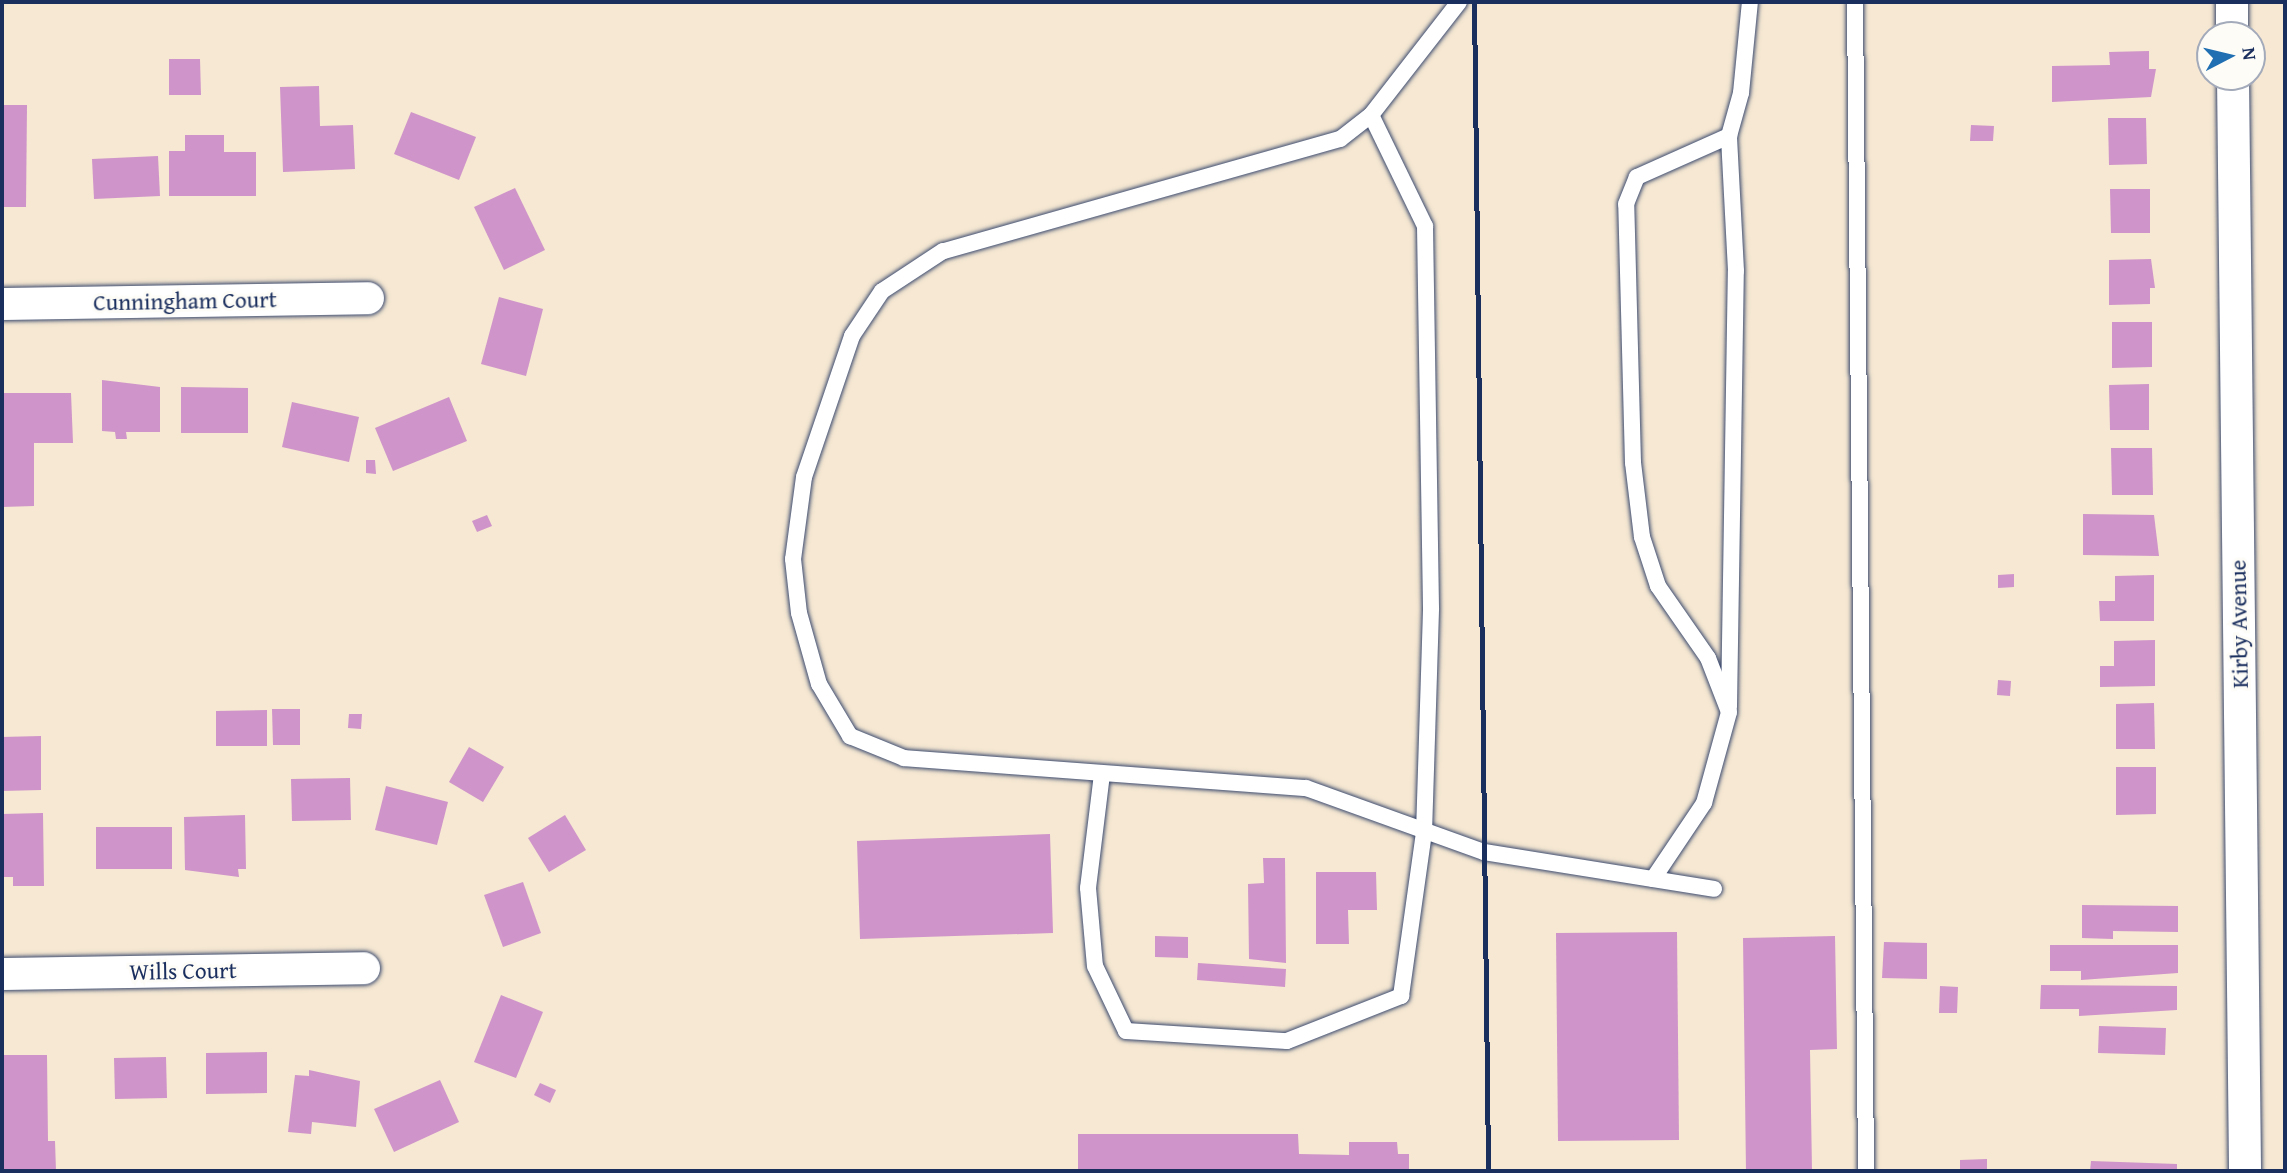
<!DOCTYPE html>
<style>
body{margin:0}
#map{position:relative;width:2287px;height:1173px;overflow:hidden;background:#f6e8d2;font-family:"Gentium Book Plus",serif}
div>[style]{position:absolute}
.building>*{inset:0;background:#cf94c9}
.roads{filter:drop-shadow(0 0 2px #3c4b6f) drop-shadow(0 0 2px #3c4b6f)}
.service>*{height:16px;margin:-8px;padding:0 8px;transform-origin:8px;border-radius:8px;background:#fff}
.minor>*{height:32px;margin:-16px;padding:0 16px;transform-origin:16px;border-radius:16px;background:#fff}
.rail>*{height:5px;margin:-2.5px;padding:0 2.5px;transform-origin:2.5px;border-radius:2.5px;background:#1b2f5e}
span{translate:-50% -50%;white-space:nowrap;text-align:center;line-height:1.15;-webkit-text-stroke:6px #fdfcf7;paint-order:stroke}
.street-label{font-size:23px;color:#1b2f5e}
.frame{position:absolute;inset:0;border:4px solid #1b2f5e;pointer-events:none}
.north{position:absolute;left:2196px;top:21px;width:70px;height:70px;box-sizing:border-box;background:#fdfcf7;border:2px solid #a3aaba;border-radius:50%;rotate:83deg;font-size:19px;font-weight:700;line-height:28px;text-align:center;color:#1b2f5e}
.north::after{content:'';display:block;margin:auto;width:24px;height:32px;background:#1f6fb2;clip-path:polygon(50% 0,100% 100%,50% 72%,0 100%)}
</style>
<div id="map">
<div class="building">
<div style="clip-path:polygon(2149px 51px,2149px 69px,2156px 69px,2151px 97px,2052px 102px,2052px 66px,2110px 65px,2109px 52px)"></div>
<div style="clip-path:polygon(169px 59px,200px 59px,201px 95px,169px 95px)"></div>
<div style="clip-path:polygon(319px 86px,320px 126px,353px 125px,355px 169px,283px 172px,280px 87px)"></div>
<div style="clip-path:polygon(2px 105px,27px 105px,26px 207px,2px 207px)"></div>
<div style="clip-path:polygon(411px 112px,476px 137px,459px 180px,394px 154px)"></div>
<div style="clip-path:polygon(2108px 118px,2146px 118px,2147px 164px,2109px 165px)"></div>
<div style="clip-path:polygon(1971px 125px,1994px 126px,1993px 141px,1970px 141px)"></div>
<div style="clip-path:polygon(185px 135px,224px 135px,224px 152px,256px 152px,256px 196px,169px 196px,169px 151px,185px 151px)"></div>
<div style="clip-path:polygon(158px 156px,160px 196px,94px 199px,92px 159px)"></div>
<div style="clip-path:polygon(515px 188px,545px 250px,504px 270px,474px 207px)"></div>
<div style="clip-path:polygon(2110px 189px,2150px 189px,2150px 233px,2111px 233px)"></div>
<div style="clip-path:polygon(2151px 259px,2155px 288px,2150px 288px,2150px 304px,2109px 305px,2109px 260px)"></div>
<div style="clip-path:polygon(499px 297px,543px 309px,526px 376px,481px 364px)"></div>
<div style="clip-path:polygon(2112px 322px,2152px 322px,2152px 367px,2112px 368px)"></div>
<div style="clip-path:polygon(102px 380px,160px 387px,160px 432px,126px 432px,127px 439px,116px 439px,115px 432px,102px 431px)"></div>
<div style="clip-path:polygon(2149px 384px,2149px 430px,2110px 430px,2109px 385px)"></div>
<div style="clip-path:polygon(181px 387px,248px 388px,248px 433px,181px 433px)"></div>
<div style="clip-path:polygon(4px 393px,71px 393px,73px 443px,34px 443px,34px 506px,2px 507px)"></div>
<div style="clip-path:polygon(449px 397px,467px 441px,393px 471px,375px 428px)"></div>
<div style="clip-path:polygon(292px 402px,359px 417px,349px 462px,282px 447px)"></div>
<div style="clip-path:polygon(2111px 448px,2152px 448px,2153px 495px,2112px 495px)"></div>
<div style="clip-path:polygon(366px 460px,375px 460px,376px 474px,366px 473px)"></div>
<div style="clip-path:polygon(2083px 514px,2154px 515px,2159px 556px,2083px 555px)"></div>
<div style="clip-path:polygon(487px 515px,492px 526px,477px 532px,472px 521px)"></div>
<div style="clip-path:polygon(2014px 574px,2014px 587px,1998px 588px,1998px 575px)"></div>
<div style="clip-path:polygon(2154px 575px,2154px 621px,2100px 621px,2099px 601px,2115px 601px,2115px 576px)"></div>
<div style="clip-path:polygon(2155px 640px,2155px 686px,2100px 687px,2100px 666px,2114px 666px,2114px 641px)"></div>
<div style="clip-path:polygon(1998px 680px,2011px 681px,2010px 696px,1997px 695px)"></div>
<div style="clip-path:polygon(2154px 703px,2155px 749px,2116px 749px,2116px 704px)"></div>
<div style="clip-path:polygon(272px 709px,300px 709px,300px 745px,273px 745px)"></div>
<div style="clip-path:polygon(267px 710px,267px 746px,216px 746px,216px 711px)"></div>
<div style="clip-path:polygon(349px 714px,362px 714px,361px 729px,348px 728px)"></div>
<div style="clip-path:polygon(41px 736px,41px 790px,2px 791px,2px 737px)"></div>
<div style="clip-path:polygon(469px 747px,504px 767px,483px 802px,449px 782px)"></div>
<div style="clip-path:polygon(2116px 767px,2156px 767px,2156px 814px,2116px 815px)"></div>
<div style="clip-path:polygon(350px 778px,351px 820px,292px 821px,291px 779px)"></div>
<div style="clip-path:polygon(386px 786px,448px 802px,437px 845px,375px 830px)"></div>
<div style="clip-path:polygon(43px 813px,44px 886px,13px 886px,13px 877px,2px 877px,2px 814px)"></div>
<div style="clip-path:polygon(245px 815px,246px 869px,238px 869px,239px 877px,185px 870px,184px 817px)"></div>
<div style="clip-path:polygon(565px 815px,586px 850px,549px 872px,528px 838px)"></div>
<div style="clip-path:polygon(96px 827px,172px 827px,172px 869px,96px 869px)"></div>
<div style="clip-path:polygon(1050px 834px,1053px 933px,860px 939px,857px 841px)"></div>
<div style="clip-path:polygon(1263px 858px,1285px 858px,1286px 963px,1249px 959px,1248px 884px,1264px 883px)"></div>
<div style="clip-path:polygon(1316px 872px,1376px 872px,1377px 910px,1348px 910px,1349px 944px,1316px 944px)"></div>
<div style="clip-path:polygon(523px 882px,541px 933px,503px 947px,484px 895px)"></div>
<div style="clip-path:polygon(2082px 905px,2178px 906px,2178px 932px,2113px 931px,2113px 939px,2082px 938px)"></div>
<div style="clip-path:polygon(1677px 932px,1679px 1140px,1558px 1141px,1556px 933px)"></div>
<div style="clip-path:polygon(1155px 936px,1188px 937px,1188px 958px,1155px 957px)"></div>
<div style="clip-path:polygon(1835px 936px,1837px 1049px,1810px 1050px,1812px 1171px,1746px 1171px,1743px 938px)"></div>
<div style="clip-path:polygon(1884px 942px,1927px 943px,1927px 979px,1882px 978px)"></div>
<div style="clip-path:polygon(2050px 945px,2178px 945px,2178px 973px,2081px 980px,2081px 971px,2050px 971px)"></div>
<div style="clip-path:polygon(1198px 963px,1286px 969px,1285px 987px,1197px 980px)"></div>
<div style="clip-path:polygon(2041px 985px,2177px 986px,2177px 1010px,2079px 1016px,2079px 1009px,2040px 1009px)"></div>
<div style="clip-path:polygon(1940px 986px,1958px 987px,1957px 1013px,1939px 1013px)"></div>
<div style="clip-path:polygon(501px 995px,543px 1012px,516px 1078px,474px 1062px)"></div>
<div style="clip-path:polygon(2099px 1026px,2166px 1028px,2165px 1055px,2098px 1053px)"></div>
<div style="clip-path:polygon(267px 1052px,267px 1093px,206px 1094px,206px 1053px)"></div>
<div style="clip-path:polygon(2px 1055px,47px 1055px,48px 1141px,55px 1141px,56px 1171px,2px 1171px)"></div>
<div style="clip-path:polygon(166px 1057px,167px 1098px,115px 1099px,114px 1058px)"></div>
<div style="clip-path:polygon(309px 1070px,360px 1081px,356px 1127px,312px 1122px,311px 1134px,288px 1132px,295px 1075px,309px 1076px)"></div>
<div style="clip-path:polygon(440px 1080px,459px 1122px,394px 1152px,374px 1109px)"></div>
<div style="clip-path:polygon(540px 1083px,556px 1090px,550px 1103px,534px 1095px)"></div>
<div style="clip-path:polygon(1078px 1134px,1298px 1134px,1299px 1154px,1349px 1155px,1349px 1142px,1397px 1142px,1398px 1154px,1409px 1154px,1409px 1171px,1078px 1171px)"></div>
<div style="clip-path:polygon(1987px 1159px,1987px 1171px,1960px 1171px,1960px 1160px)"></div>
<div style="clip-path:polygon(2091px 1161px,2177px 1164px,2177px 1171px,2090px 1171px)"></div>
</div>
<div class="roads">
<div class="service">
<div style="left:1459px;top:2px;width:143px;rotate:127.9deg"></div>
<div style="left:1371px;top:115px;width:39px;rotate:142deg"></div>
<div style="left:1340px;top:139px;width:412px;rotate:164.2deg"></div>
<div style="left:943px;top:251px;width:73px;rotate:146.7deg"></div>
<div style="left:882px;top:291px;width:54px;rotate:123.7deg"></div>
<div style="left:852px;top:336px;width:149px;rotate:108.8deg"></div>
<div style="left:804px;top:477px;width:83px;rotate:97.6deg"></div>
<div style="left:793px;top:559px;width:54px;rotate:83.7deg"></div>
<div style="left:799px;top:613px;width:74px;rotate:74.3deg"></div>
<div style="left:819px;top:684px;width:61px;rotate:59.2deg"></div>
<div style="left:850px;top:736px;width:58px;rotate:22.2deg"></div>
<div style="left:904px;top:758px;width:403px;rotate:4.3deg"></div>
<div style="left:1306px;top:788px;width:189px;rotate:19.8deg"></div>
<div style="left:1484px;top:852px;width:233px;rotate:9.1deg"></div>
<div style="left:1855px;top:2px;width:1169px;rotate:89.46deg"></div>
<div style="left:1729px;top:707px;width:436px;rotate:-89.1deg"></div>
<div style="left:1736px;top:271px;width:135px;rotate:-93deg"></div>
<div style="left:1729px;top:136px;width:45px;rotate:-74.4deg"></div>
<div style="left:1741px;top:93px;width:91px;rotate:-84.4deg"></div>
<div style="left:1102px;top:774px;width:115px;rotate:97deg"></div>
<div style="left:1088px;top:888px;width:78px;rotate:84.9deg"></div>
<div style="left:1095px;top:966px;width:72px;rotate:64.5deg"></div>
<div style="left:1126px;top:1031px;width:161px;rotate:3.6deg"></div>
<div style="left:1287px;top:1041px;width:123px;rotate:-21.5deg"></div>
<div style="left:1401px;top:996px;width:165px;rotate:-82deg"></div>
<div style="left:1424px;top:833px;width:225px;rotate:-88.2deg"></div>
<div style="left:1431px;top:608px;width:382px;rotate:-90.9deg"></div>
<div style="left:1425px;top:226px;width:123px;rotate:-115.9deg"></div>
<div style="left:1653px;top:879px;width:92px;rotate:-56.1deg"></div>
<div style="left:1704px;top:803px;width:94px;rotate:-74.6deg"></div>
<div style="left:1729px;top:712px;width:58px;rotate:-111.3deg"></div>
<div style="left:1708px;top:658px;width:88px;rotate:-124.8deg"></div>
<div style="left:1658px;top:586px;width:52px;rotate:-108.1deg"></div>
<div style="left:1642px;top:537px;width:75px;rotate:-96.9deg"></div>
<div style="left:1633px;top:463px;width:259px;rotate:-91.5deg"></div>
<div style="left:1626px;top:204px;width:29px;rotate:-68deg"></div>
<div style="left:1637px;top:177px;width:101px;rotate:-24deg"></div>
</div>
<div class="minor">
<div style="left:2232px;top:2px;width:33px;rotate:90deg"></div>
<div style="left:2233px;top:77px;width:1094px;rotate:89.37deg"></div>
<div style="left:2px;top:304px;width:366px;rotate:-0.9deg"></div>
<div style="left:2px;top:974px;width:362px;rotate:-0.9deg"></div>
</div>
</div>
<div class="rail">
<div style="left:1474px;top:2px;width:1169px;rotate:89.31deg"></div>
</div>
<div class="street-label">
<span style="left:185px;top:301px;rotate:-1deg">Cunningham Court</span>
<span style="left:2239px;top:624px;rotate:-91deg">Kirby Avenue</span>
<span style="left:183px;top:971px;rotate:-1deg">Wills Court</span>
</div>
<div class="frame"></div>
<div class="north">N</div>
</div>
